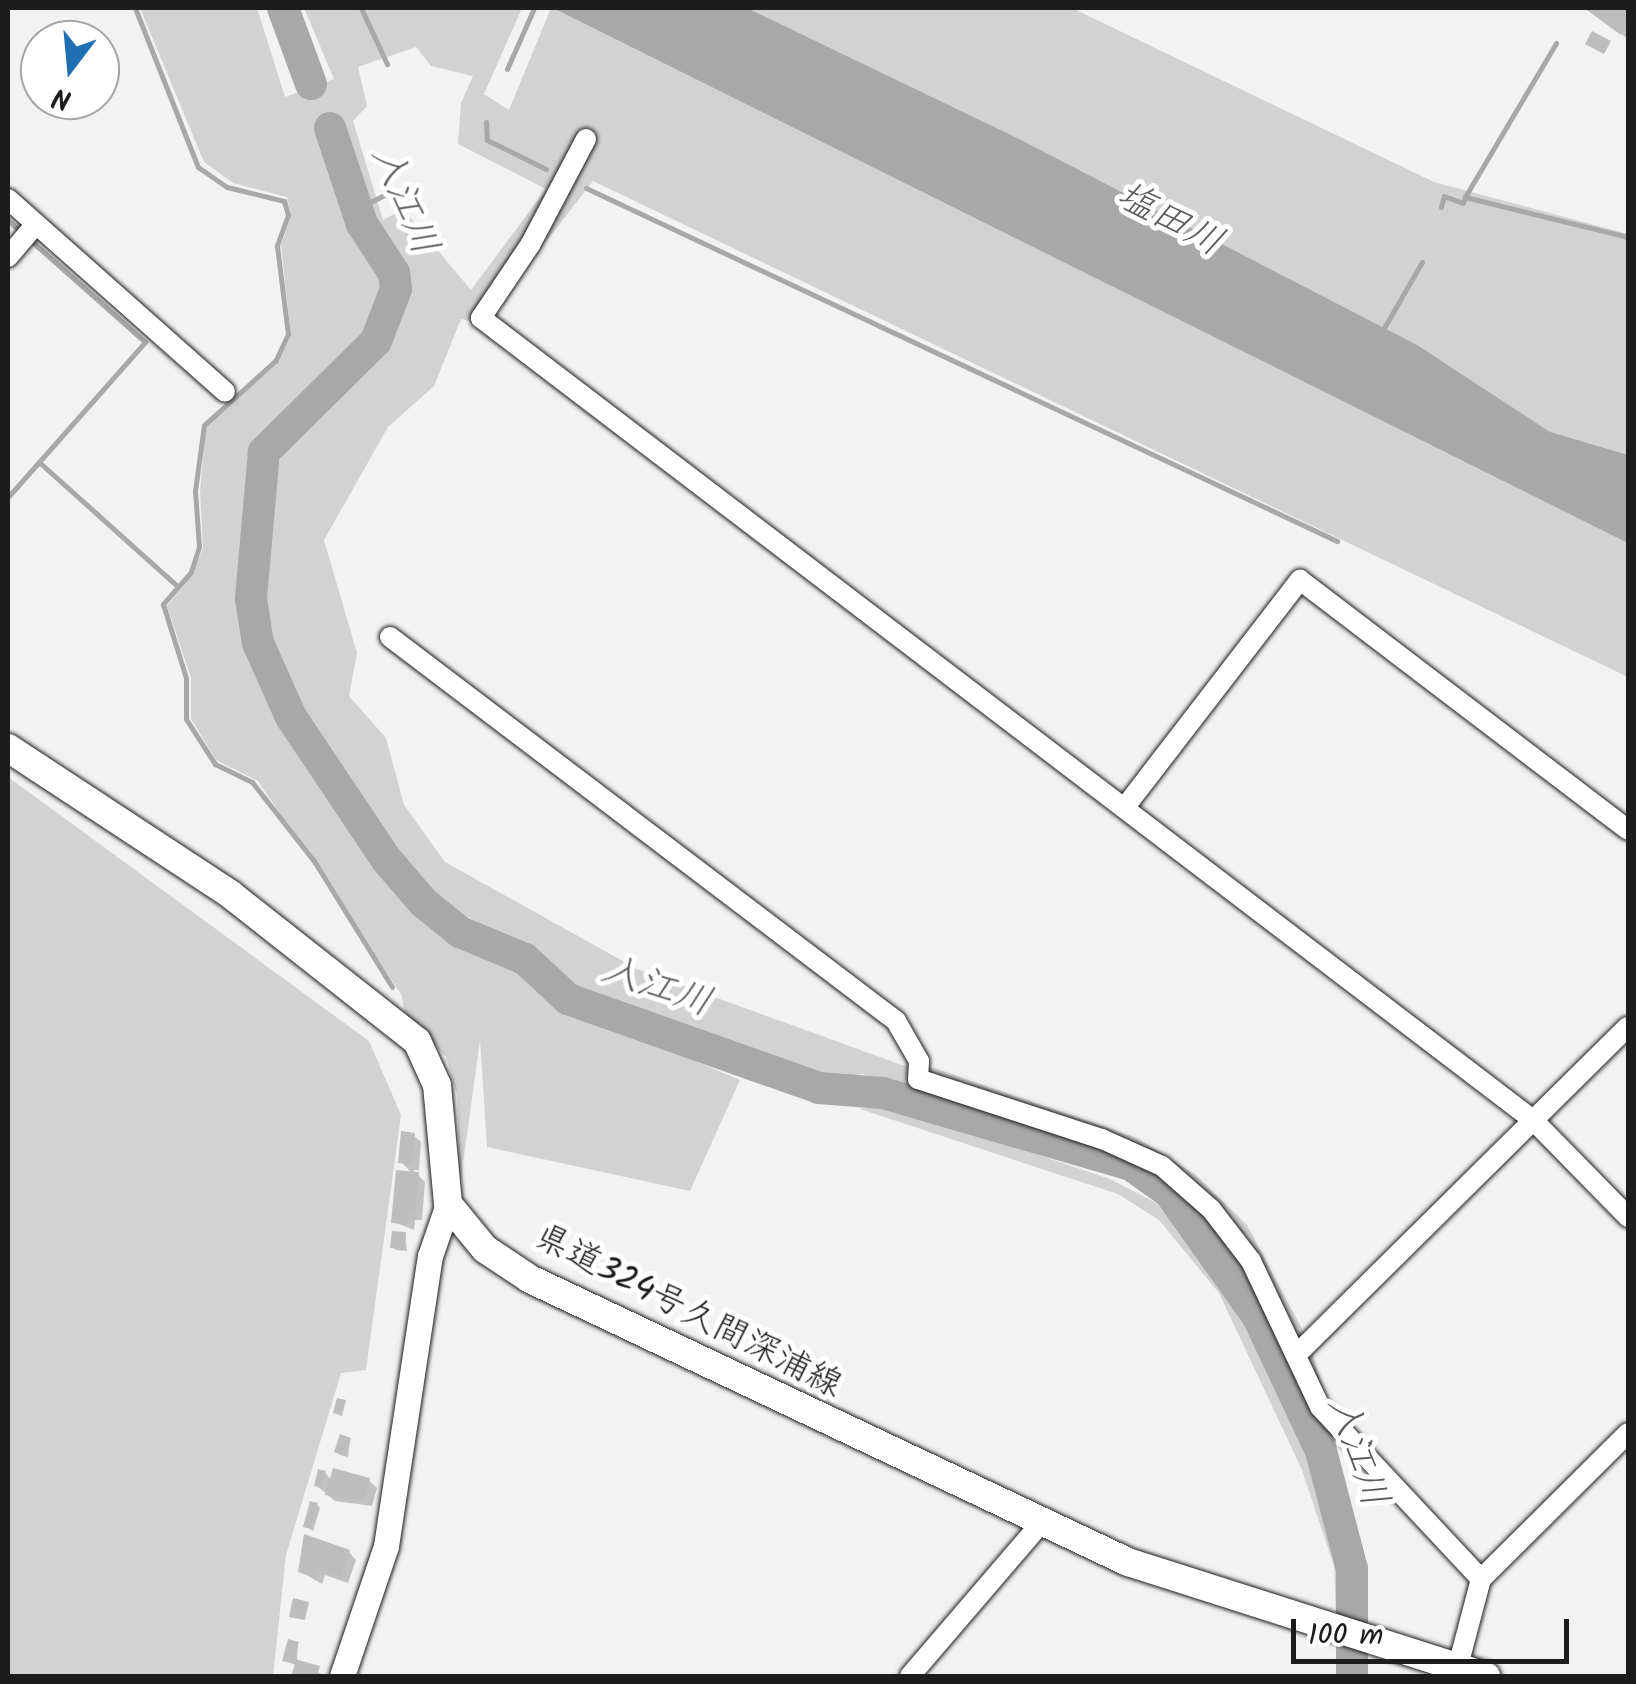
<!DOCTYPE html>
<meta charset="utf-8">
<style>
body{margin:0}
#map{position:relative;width:1636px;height:1684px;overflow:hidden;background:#f2f2f2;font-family:Kalam,"Klee One",sans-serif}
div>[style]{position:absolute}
.green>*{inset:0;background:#d2d2d2}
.water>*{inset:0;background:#a8a8a8}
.shadow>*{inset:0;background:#0003}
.stream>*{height:5px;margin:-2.5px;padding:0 2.5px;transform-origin:2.5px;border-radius:2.5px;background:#a8a8a8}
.river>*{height:32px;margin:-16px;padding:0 16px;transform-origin:16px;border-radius:16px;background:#a8a8a8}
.building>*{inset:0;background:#bdbdbd}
.roads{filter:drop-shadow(0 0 2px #1c1c1c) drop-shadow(0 0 2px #1c1c1c)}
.minor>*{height:20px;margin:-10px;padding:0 10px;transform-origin:10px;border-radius:10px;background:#fff}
.tertiary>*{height:25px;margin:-12.5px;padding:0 12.5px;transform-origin:12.5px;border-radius:12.5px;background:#fff}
.secondary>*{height:28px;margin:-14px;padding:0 14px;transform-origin:14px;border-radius:14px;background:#fff}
span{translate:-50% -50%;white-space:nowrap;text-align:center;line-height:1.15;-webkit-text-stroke:10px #fff;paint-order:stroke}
.street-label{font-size:35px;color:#1c1c1c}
.water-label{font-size:38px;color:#5b5b5b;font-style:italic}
.frame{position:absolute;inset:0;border:10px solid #1c1c1c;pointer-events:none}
.north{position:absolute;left:20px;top:20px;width:100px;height:100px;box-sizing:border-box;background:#fff;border:2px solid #a4a4a4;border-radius:50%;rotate:196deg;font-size:28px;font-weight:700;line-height:40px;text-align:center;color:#1c1c1c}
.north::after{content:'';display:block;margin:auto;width:35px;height:45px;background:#1f6fb2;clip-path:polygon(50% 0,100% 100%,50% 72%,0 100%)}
.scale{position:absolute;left:1291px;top:1619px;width:278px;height:45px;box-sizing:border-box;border:5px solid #1c1c1c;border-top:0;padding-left:12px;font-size:30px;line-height:35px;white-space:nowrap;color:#1c1c1c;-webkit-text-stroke:8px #fff;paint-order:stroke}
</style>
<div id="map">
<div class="green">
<div style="clip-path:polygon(evenodd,140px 8px,257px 8px,285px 97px,334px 79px,304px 8px,522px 8px,484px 94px,509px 110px,551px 8px,604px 8px,1628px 524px,1628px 677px,593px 181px,482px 324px,461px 319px,434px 386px,388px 427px,324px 540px,357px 653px,349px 696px,386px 738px,404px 805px,445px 862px,637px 969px,902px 1065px,934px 1068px,1137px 1138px,1196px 1175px,1247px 1225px,1311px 1346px,1327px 1403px,1246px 1274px,1175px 1189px,1132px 1161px,863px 1074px,813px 1079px,633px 1019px,557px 982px,536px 952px,466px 916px,420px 879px,376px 825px,291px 698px,265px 610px,273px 481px,285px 445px,388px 337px,406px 273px,370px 220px,337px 125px,323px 130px,345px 218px,383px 274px,379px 321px,264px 434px,253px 473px,244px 610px,264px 696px,424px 923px,493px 953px,551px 1000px,740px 1080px,690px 1191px,487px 1147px,480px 1040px,460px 1185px,457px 1095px,446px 1057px,405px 1012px,401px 994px,258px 781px,216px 760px,191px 719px,191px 678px,167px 606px,193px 574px,203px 548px,200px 492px,206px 426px,279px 361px,291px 335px,281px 245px,291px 216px,287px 197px,233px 183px,204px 162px,140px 8px,416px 47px,431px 66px,473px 76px,461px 103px,458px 144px,546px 189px,471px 290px,403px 209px,383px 220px,353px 121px,367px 106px,358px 67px,416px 47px)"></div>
<div style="clip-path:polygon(688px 8px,1072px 8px,1434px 182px,1628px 234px,1628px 492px)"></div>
<div style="clip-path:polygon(8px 777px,369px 1041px,401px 1115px,366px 1370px,341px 1373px,286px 1555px,273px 1676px,8px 1676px)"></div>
<div style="clip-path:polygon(886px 1104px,1110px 1179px,1156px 1203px,1224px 1285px,1308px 1452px,1344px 1568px,1336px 1618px,1334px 1566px,1302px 1470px,1219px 1293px,1159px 1220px,1118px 1194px,860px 1109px)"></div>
</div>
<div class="water">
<div style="clip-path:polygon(553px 8px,747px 8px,1017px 138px,1417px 345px,1550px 432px,1628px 455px,1628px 543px)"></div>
</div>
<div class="shadow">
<div style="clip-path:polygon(1587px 8px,1628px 12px,1628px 39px,1593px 13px)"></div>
<div style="clip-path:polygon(413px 1135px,421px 1142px,419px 1170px,413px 1170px,425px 1182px,422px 1220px,415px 1220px,414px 1230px,394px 1222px,413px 1174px,401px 1162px)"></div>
<div style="clip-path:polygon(405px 1234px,407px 1251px,396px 1250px,393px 1247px)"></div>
<div style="clip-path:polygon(350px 1440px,348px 1457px,340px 1455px,337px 1452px)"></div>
<div style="clip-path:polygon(325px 1473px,332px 1480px,369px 1481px,377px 1488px,372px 1506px,335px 1501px,316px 1485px)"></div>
<div style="clip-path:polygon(317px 1505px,320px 1508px,313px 1531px,306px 1526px)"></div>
<div style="clip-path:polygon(349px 1552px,356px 1560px,348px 1583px,325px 1575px,322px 1584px,300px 1571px)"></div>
<div style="clip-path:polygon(298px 1644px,297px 1662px,326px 1676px,294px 1676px,297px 1666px,285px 1660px)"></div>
</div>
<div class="stream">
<div style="left:135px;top:8px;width:171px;rotate:68.4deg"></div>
<div style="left:198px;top:167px;width:35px;rotate:35deg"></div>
<div style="left:227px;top:187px;width:59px;rotate:13.8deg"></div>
<div style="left:284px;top:201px;width:15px;rotate:74deg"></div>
<div style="left:288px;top:215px;width:33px;rotate:110deg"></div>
<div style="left:277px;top:246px;width:89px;rotate:82.9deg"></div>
<div style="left:288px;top:334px;width:29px;rotate:115deg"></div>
<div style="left:276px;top:360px;width:97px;rotate:137.9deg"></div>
<div style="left:204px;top:425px;width:67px;rotate:97.8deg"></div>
<div style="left:195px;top:491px;width:56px;rotate:85.9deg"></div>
<div style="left:199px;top:547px;width:26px;rotate:108deg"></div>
<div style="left:191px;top:572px;width:43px;rotate:131.2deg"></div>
<div style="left:163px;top:604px;width:77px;rotate:72.7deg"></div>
<div style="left:186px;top:678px;width:41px;rotate:90deg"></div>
<div style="left:186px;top:719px;width:54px;rotate:57.2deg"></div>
<div style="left:215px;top:764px;width:41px;rotate:25.9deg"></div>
<div style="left:252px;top:782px;width:100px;rotate:51.9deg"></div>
<div style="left:314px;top:861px;width:148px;rotate:58.2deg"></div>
<div style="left:361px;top:8px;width:62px;rotate:65.1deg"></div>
<div style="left:507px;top:69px;width:67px;rotate:-66.1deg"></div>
<div style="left:486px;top:122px;width:18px;rotate:87deg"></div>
<div style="left:487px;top:140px;width:66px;rotate:26.2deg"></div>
<div style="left:586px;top:188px;width:830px;rotate:25.18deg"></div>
<div style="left:1465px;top:197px;width:179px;rotate:-59.4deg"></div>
<div style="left:1441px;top:207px;width:11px;rotate:-75deg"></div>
<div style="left:1444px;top:196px;width:20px;rotate:20deg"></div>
<div style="left:1463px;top:203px;width:6px;rotate:-72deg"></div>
<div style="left:1465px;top:197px;width:168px;rotate:13.8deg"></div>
<div style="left:357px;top:209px;width:33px;rotate:-27deg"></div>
<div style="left:8px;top:220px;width:18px;rotate:43deg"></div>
<div style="left:1381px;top:333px;width:82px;rotate:-60deg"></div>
<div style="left:39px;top:462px;width:184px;rotate:41.9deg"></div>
<div style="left:8px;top:497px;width:207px;rotate:-48.5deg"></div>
<div style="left:145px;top:342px;width:155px;rotate:-138.4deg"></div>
</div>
<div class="river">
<div style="left:283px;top:8px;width:81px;rotate:69.8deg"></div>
<div style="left:330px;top:128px;width:101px;rotate:71.6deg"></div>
<div style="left:362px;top:224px;width:59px;rotate:56.9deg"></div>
<div style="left:394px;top:273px;width:16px;rotate:83deg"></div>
<div style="left:396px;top:289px;width:56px;rotate:111deg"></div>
<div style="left:376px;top:341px;width:158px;rotate:135.3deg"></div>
<div style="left:264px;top:452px;width:148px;rotate:95.1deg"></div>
<div style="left:251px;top:599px;width:45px;rotate:81deg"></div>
<div style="left:258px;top:643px;width:81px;rotate:66deg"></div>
<div style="left:291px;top:717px;width:171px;rotate:56.2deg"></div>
<div style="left:386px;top:859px;width:57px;rotate:49.3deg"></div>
<div style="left:423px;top:902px;width:48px;rotate:39deg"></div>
<div style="left:460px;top:932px;width:70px;rotate:22.6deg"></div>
<div style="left:525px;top:959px;width:59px;rotate:42.9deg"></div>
<div style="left:568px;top:999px;width:266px;rotate:19.5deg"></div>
<div style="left:819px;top:1088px;width:64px;rotate:4.5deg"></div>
<div style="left:883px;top:1093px;width:258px;rotate:16.2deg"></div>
<div style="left:1131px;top:1165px;width:47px;rotate:35.4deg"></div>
<div style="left:1169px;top:1192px;width:153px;rotate:54.5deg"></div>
<div style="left:1258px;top:1317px;width:148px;rotate:64.8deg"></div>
<div style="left:1321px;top:1451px;width:122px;rotate:75.3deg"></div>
<div style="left:1352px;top:1569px;width:107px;rotate:90deg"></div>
</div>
<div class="building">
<div style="clip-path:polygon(1584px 8px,1626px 8px,1628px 24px,1621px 35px)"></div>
<div style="clip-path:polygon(1592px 31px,1611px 41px,1604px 54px,1585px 44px)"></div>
<div style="clip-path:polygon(401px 1131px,415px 1133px,412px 1164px,398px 1163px)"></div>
<div style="clip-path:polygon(396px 1170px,419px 1172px,415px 1214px,408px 1213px,407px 1224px,391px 1223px)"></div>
<div style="clip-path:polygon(392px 1231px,406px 1232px,405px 1249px,390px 1248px)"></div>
<div style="clip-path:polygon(337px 1398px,346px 1400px,342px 1416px,333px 1413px)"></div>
<div style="clip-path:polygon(340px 1434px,351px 1438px,345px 1456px,334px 1452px)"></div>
<div style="clip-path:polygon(333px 1468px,370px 1478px,364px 1500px,325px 1495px)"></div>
<div style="clip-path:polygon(318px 1469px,326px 1471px,321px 1488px,314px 1486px)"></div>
<div style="clip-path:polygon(310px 1501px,318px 1503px,311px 1529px,303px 1527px)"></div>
<div style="clip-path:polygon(304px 1534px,350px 1550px,341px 1577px,318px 1569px,315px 1578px,298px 1572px)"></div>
<div style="clip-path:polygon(293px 1598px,309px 1602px,305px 1620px,289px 1617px)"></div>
<div style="clip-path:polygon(288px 1639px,299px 1642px,294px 1659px,320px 1666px,317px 1676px,291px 1676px,295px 1664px,282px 1661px)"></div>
</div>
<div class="roads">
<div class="minor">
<div style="left:586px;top:139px;width:120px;rotate:117.8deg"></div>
<div style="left:530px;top:245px;width:88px;rotate:123.9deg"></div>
<div style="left:481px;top:318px;width:1323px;rotate:37.32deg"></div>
<div style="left:1533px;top:1120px;width:136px;rotate:45.6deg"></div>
<div style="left:8px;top:199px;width:290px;rotate:41.6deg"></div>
<div style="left:8px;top:257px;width:43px;rotate:-49.7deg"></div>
<div style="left:390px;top:637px;width:635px;rotate:37.19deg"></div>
<div style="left:896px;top:1021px;width:46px;rotate:60.1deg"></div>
<div style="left:919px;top:1061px;width:18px;rotate:93deg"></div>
<div style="left:918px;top:1079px;width:194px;rotate:18.1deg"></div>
<div style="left:1102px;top:1139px;width:66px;rotate:24.2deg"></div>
<div style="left:1162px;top:1166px;width:65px;rotate:41.3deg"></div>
<div style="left:1211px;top:1209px;width:66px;rotate:52.4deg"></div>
<div style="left:1251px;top:1261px;width:161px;rotate:64.7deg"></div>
<div style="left:1320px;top:1407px;width:236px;rotate:46.9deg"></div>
<div style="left:1125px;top:807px;width:287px;rotate:-52.4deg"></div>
<div style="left:1300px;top:580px;width:412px;rotate:37.3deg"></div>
<div style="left:1297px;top:1354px;width:465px;rotate:-44.7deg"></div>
<div style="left:1458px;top:1666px;width:90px;rotate:-75.2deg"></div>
<div style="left:1481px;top:1579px;width:207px;rotate:-44.8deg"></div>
<div style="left:910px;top:1676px;width:201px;rotate:-49.4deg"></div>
</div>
<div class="tertiary">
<div style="left:342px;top:1676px;width:137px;rotate:-71.3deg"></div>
<div style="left:386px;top:1546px;width:293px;rotate:-81.4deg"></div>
<div style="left:430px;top:1256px;width:55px;rotate:-70.9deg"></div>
</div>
<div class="secondary">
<div style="left:8px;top:748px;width:266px;rotate:33.3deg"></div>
<div style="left:230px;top:894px;width:238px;rotate:38.2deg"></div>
<div style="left:417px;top:1041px;width:48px;rotate:65.6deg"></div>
<div style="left:437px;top:1085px;width:120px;rotate:84.7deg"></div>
<div style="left:448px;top:1204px;width:58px;rotate:50.6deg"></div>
<div style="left:485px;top:1249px;width:54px;rotate:33.7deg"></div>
<div style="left:530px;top:1279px;width:662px;rotate:25.33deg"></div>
<div style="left:1128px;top:1562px;width:376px;rotate:17.7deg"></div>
</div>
</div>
<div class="street-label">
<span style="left:688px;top:1312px;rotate:27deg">県道324号久間深浦線</span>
</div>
<div class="water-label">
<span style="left:403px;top:201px;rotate:67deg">入江川</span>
<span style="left:1169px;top:221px;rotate:28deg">塩田川</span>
<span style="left:656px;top:988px;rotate:19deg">入江川</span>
<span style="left:1356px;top:1452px;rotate:71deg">入江川</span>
</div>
<div class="frame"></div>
<div class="north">N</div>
<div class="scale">100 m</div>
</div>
